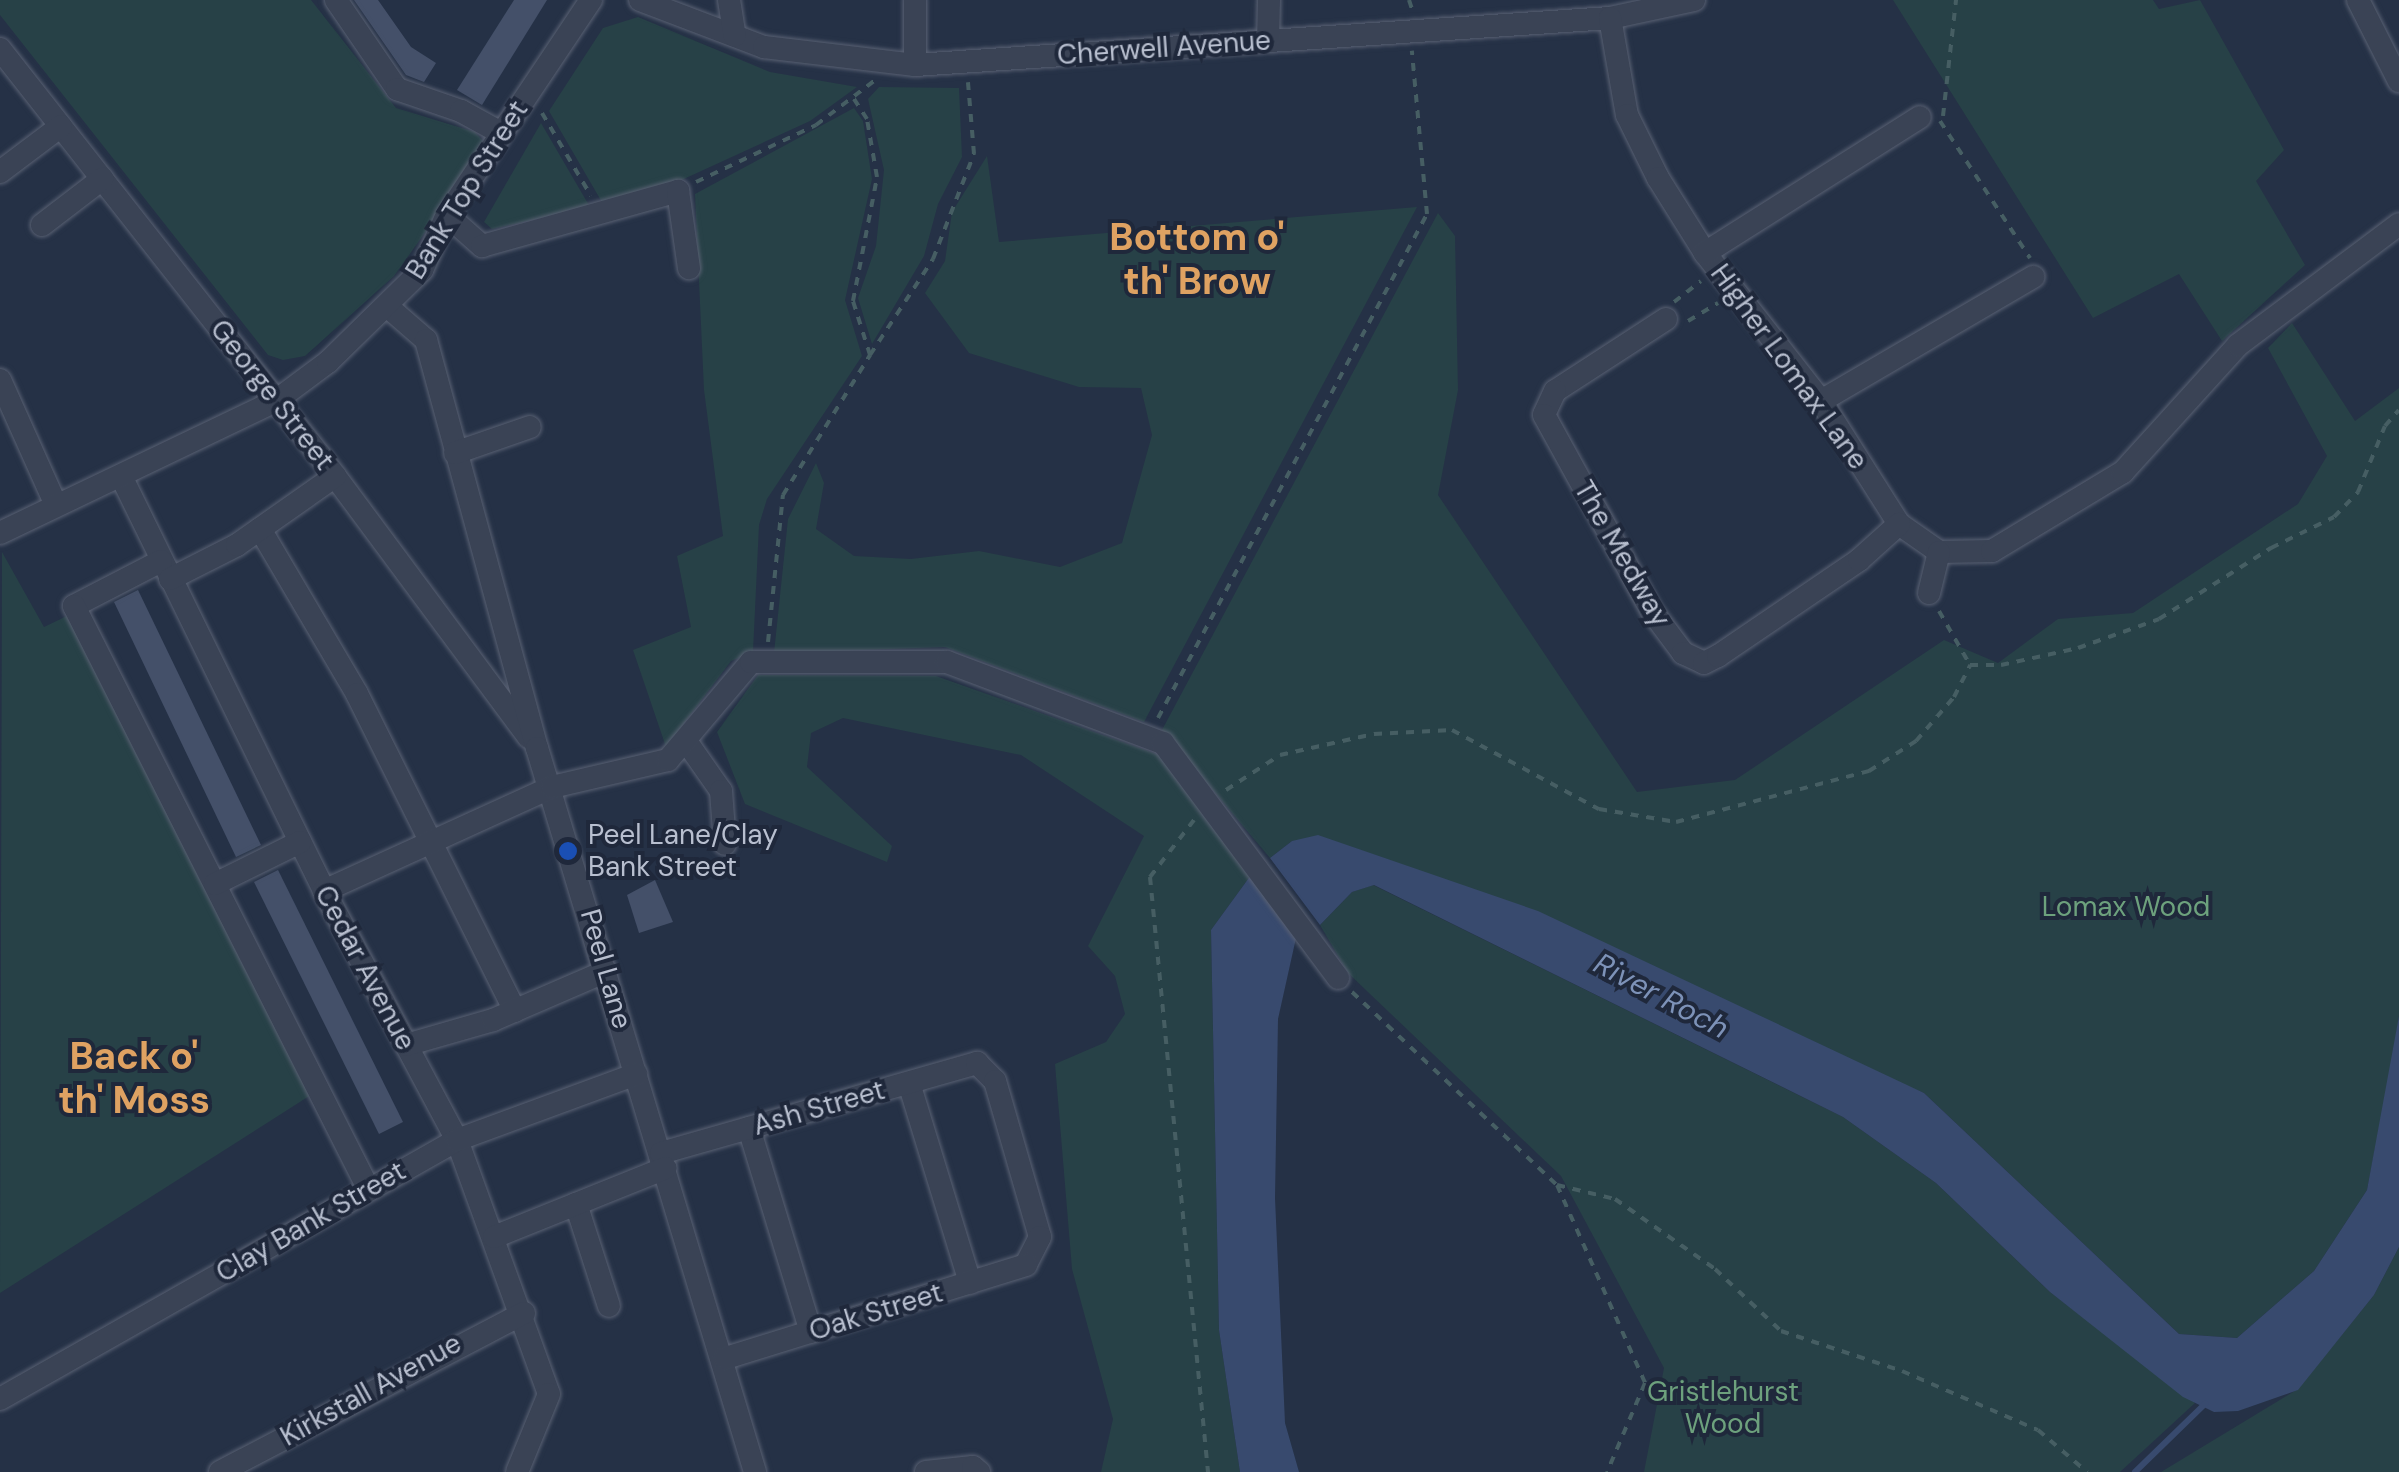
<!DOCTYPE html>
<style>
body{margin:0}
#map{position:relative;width:2399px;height:1472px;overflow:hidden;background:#253146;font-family:"DM Sans",sans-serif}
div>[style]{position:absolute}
.green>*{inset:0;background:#274147}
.water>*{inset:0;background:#384a6e}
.stream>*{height:6px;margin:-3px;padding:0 3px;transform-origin:3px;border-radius:3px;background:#384a6e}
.building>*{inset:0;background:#445069}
.path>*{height:4px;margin-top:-2px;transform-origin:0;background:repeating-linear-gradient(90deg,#465e63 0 8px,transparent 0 16px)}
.roads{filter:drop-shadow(0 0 2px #596173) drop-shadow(0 0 2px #596173)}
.minor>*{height:22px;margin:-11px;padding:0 11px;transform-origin:11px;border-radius:11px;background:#3a4355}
.dots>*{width:28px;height:28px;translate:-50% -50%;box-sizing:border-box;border:5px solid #1f283b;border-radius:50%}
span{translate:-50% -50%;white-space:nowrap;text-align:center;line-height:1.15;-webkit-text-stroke:8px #1f283b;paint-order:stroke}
.street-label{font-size:28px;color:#b8bfcf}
.poi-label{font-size:28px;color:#b8bfcf}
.left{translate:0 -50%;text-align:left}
.park-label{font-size:28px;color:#6da17d}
.water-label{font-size:30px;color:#7d92b8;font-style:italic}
.district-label{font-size:38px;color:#dfa262;font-weight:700}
</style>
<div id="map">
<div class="green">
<div style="clip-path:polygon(0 0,311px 0,396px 108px,475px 132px,487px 146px,394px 276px,305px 356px,283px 360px,268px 355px,0 15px)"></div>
<div style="clip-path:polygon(1893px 0,2153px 0,2159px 9px,2200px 0,2284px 150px,2256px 181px,2305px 265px,2222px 341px,2179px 274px,2093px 318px)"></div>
<div style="clip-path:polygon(638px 17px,770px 72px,857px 87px,810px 121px,675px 183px,603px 204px,549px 111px,603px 28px)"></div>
<div style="clip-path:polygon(879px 87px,959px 88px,962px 157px,938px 204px,924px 256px,872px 344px,858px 298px,876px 246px,884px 170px,868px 99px)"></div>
<div style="clip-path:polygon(854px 108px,863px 121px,872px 179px,845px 300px,862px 356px,767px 499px,759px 525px,753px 652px,731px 661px,666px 747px,633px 650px,691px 627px,677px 556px,723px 536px,704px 390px,695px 194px)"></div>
<div style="clip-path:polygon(541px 123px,590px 207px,492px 229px,484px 222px)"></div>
<div style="clip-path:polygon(987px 156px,999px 242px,1417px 207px,1144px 722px,945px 647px,774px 653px,788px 519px,816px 463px,824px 483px,816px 529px,854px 556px,911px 559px,979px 551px,1060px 567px,1122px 543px,1152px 435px,1141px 388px,1079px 387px,969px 353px,925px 293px,945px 261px,952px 212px)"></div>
<div style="clip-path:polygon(1438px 213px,1455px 236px,1458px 390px,1438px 495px,1637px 792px,1735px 780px,1944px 640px,1998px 663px,2058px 619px,2133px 613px,2298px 504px,2327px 456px,2268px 348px,2292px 323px,2355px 421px,2399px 388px,2399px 1016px,2392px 1061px,2367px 1190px,2314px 1271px,2237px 1338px,2179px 1334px,1924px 1093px,1292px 841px,1270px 858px,1162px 730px)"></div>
<div style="clip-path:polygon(2px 552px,44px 627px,69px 615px,314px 1093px,0 1293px)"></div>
<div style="clip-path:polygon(758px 675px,936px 676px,1159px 755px,1251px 875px,1211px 930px,1219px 1330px,1240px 1472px,1101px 1472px,1113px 1419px,1072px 1269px,1055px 1064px,1106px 1042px,1125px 1014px,1115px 976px,1088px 946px,1144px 836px,1021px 755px,843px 718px,811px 733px,807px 767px,892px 846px,887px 862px,745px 804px,717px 732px)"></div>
<div style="clip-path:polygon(1373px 885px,1843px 1117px,1936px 1183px,2050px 1292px,2195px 1403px,2120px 1472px,1644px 1472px,1664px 1368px,1561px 1176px,1348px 973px,1320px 925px,1352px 892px)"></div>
<div style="clip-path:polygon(2399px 1247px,2399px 1472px,2161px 1472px,2298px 1389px,2374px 1295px)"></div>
</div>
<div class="water">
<div style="clip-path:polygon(1318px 835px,1538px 911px,1924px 1093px,2179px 1334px,2237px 1338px,2314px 1271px,2367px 1190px,2399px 1016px,2399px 1247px,2374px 1295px,2298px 1390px,2238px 1411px,2214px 1412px,2183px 1397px,2050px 1292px,1936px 1183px,1843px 1117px,1374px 885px,1352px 892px,1320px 925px,1270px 858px,1292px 841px)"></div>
<div style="clip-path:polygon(1251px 875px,1296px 938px,1278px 1019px,1275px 1198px,1285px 1423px,1299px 1472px,1240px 1472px,1219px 1330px,1211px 930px)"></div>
</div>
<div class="stream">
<div style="left:2135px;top:1472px;width:98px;rotate:-44.2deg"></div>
</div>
<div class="building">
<div style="clip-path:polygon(354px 0,378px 0,411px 47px,436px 63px,424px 82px,406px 75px)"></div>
<div style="clip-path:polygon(514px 0,547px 0,482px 105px,457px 90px)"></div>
<div style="clip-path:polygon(138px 590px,261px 845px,236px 857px,114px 602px)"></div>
<div style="clip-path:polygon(278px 870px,403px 1122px,379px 1134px,254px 882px)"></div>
<div style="clip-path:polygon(655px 880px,673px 922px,639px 933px,627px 895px)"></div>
</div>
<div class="path">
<div style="left:1409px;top:0;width:13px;rotate:72deg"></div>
<div style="left:542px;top:113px;width:96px;rotate:59.4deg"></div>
<div style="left:1943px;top:116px;width:117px;rotate:-83.6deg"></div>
<div style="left:1940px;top:121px;width:164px;rotate:56.7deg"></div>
<div style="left:696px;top:182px;width:133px;rotate:-25.4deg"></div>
<div style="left:816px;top:125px;width:73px;rotate:-37.2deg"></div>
<div style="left:1674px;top:302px;width:34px;rotate:-38deg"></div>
<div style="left:1688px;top:321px;width:35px;rotate:-31deg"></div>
<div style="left:870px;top:355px;width:115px;rotate:-56.7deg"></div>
<div style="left:933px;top:259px;width:113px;rotate:-68.7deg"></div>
<div style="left:974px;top:154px;width:72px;rotate:-94.8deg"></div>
<div style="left:1939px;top:611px;width:62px;rotate:60.1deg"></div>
<div style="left:1970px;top:665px;width:31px"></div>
<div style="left:2001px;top:665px;width:79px;rotate:-12.4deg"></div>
<div style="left:2078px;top:648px;width:86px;rotate:-19.7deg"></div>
<div style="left:2159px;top:619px;width:133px;rotate:-32.4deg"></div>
<div style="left:2271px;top:548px;width:70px;rotate:-26.2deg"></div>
<div style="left:2334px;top:517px;width:35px;rotate:-46deg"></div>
<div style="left:2358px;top:492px;width:71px;rotate:-67.8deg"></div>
<div style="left:2385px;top:426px;width:21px;rotate:-49deg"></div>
<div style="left:768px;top:642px;width:148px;rotate:-84.2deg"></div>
<div style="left:783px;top:495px;width:165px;rotate:-58.1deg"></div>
<div style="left:870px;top:355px;width:57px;rotate:-107.5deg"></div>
<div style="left:853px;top:301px;width:126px;rotate:-79deg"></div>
<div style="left:877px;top:177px;width:59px;rotate:-99.8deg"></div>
<div style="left:867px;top:119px;width:24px;rotate:-123deg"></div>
<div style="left:1158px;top:718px;width:571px;rotate:-61.91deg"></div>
<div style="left:1427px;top:214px;width:164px;rotate:-95.3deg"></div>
<div style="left:1226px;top:790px;width:64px;rotate:-32.9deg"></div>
<div style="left:1280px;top:755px;width:96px;rotate:-12.6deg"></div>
<div style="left:1374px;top:734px;width:78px;rotate:-2.9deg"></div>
<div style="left:1452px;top:730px;width:167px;rotate:28.3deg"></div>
<div style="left:1599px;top:809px;width:78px;rotate:9.6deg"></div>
<div style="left:1676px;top:822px;width:200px;rotate:-14.8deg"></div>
<div style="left:1869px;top:771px;width:56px;rotate:-32.6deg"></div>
<div style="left:1916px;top:741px;width:58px;rotate:-49.2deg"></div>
<div style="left:1954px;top:697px;width:36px;rotate:-63deg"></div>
<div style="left:1194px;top:820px;width:72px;rotate:127.7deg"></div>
<div style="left:1150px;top:877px;width:598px;rotate:84.43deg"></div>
<div style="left:1352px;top:992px;width:282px;rotate:43.3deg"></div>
<div style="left:1557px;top:1185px;width:217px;rotate:66deg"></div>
<div style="left:1645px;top:1383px;width:97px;rotate:113.1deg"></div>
<div style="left:1557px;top:1185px;width:60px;rotate:13.6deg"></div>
<div style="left:1615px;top:1199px;width:122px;rotate:35deg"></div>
<div style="left:1715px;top:1269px;width:91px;rotate:43.2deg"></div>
<div style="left:1781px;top:1331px;width:127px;rotate:18.3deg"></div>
<div style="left:1902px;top:1371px;width:148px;rotate:23.5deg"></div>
<div style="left:2038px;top:1430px;width:65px;rotate:40.6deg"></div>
</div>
<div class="roads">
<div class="minor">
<div style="left:336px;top:0;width:108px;rotate:55.6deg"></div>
<div style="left:397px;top:89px;width:68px;rotate:19deg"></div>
<div style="left:461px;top:111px;width:46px;rotate:28.8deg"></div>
<div style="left:640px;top:0;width:133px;rotate:20.8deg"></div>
<div style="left:764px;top:47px;width:152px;rotate:6.8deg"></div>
<div style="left:915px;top:65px;width:697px;rotate:-3.87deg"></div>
<div style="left:1610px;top:18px;width:86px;rotate:-12.1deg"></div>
<div style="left:729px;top:0;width:36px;rotate:81deg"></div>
<div style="left:915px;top:0;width:65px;rotate:90deg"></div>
<div style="left:2358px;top:0;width:91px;rotate:63.2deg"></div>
<div style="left:1610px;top:18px;width:98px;rotate:80.1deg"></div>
<div style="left:1627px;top:115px;width:70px;rotate:63.8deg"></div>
<div style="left:1658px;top:178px;width:89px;rotate:57.9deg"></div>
<div style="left:1705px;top:253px;width:188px;rotate:51.9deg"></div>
<div style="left:1821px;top:401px;width:146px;rotate:57.6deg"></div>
<div style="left:1899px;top:524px;width:49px;rotate:35deg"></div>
<div style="left:1939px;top:552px;width:53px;rotate:-1.1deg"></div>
<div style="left:1992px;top:551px;width:153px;rotate:-31.1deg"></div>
<div style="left:2123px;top:472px;width:171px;rotate:-47.8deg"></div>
<div style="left:2238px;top:345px;width:201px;rotate:-36.9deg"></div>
<div style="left:1268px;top:41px;width:41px;rotate:-88.6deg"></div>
<div style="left:0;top:49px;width:518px;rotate:51.82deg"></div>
<div style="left:320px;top:456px;width:350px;rotate:53.4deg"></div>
<div style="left:0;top:172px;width:76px;rotate:-37deg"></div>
<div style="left:447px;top:215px;width:47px;rotate:41.5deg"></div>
<div style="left:482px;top:246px;width:204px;rotate:-15.7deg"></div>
<div style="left:678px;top:191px;width:78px;rotate:81.9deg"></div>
<div style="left:42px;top:225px;width:76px;rotate:-37.5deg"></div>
<div style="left:1705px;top:253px;width:254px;rotate:-32.3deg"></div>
<div style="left:388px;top:307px;width:50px;rotate:41deg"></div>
<div style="left:426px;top:340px;width:423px;rotate:74.8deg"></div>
<div style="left:537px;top:748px;width:756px;rotate:73.24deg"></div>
<div style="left:1666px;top:319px;width:132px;rotate:147deg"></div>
<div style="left:1555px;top:391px;width:26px;rotate:115deg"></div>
<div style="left:1544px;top:415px;width:222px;rotate:61.2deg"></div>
<div style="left:1651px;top:610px;width:54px;rotate:53.3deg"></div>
<div style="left:1683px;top:653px;width:23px;rotate:25deg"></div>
<div style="left:1704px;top:663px;width:16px;rotate:-27deg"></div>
<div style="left:1718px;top:656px;width:171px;rotate:-34.2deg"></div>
<div style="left:1859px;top:560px;width:54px;rotate:-42deg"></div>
<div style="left:0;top:380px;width:137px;rotate:65.9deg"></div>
<div style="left:1821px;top:401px;width:246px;rotate:-30.3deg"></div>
<div style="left:455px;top:453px;width:79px;rotate:-19.1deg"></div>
<div style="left:121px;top:476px;width:462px;rotate:63.9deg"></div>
<div style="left:324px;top:891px;width:282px;rotate:61.9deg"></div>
<div style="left:457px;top:1140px;width:270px;rotate:70.1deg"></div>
<div style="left:549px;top:1394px;width:84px;rotate:112.3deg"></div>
<div style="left:260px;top:529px;width:191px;rotate:59.5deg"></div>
<div style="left:357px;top:694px;width:354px;rotate:63.5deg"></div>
<div style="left:0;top:533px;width:307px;rotate:-25.6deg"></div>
<div style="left:277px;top:400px;width:64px;rotate:-36.7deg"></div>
<div style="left:328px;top:362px;width:132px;rotate:-44.4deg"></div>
<div style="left:422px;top:270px;width:60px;rotate:-65.6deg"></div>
<div style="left:447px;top:215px;width:259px;rotate:-56.2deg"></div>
<div style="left:161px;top:561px;width:98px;rotate:152.7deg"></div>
<div style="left:74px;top:606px;width:654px;rotate:63.2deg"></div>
<div style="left:170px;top:579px;width:75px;rotate:-26.9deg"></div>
<div style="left:237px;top:545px;width:120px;rotate:-35.1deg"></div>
<div style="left:1929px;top:593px;width:42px;rotate:-76.3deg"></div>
<div style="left:686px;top:741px;width:61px;rotate:55deg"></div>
<div style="left:721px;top:791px;width:53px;rotate:85.7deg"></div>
<div style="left:215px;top:884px;width:95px;rotate:-26.3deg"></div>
<div style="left:324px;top:891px;width:251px;rotate:-24.5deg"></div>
<div style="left:552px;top:787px;width:119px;rotate:-13.1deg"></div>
<div style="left:668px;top:760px;width:128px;rotate:-49.7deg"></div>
<div style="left:751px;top:662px;width:196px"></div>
<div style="left:947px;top:662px;width:231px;rotate:20.6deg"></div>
<div style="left:1163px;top:743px;width:293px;rotate:53.3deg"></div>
<div style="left:406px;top:1045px;width:91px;rotate:-16deg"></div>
<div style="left:493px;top:1020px;width:123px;rotate:-23.4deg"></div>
<div style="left:909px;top:1083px;width:209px;rotate:73deg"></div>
<div style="left:749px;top:1128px;width:213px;rotate:73.1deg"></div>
<div style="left:661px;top:1153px;width:329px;rotate:-15.9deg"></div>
<div style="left:977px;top:1063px;width:25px;rotate:45deg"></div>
<div style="left:995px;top:1081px;width:162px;rotate:73.9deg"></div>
<div style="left:1040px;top:1237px;width:31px;rotate:117deg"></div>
<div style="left:1026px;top:1265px;width:315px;rotate:162.8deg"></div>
<div style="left:576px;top:1204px;width:107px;rotate:72.1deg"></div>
<div style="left:494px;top:1237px;width:185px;rotate:-21.9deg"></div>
<div style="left:0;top:1399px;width:525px;rotate:-29.54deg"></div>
<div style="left:457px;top:1140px;width:191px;rotate:-20.2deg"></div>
<div style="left:220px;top:1472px;width:343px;rotate:-27.6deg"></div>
<div style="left:926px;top:1472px;width:47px;rotate:-6.1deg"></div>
<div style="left:973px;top:1467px;width:8px;rotate:40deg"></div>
</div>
</div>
<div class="dots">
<div style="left:568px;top:851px;background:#1a4fb4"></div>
</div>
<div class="street-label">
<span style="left:1164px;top:48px;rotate:-4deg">Cherwell Avenue</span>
<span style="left:467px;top:190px;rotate:-58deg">Bank Top Street</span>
<span style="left:1789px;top:367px;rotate:54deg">Higher Lomax Lane</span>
<span style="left:272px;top:395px;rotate:52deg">George Street</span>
<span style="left:1622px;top:554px;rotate:60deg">The Medway</span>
<span style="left:365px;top:968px;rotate:62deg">Cedar Avenue</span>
<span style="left:606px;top:969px;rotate:74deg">Peel Lane</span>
<span style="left:819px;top:1108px;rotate:-16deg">Ash Street</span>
<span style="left:311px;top:1222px;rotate:-30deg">Clay Bank Street</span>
<span style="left:876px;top:1312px;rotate:-17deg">Oak Street</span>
<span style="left:371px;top:1390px;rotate:-29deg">Kirkstall Avenue</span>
</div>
<div class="poi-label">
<span class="left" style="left:588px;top:851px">Peel Lane/Clay<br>Bank Street</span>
</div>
<div class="park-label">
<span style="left:2126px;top:907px">Lomax Wood</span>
<span style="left:1723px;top:1408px">Gristlehurst<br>Wood</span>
</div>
<div class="water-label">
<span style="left:1661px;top:996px;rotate:28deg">River Roch</span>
</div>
<div class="district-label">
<span style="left:1197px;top:260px">Bottom o'<br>th' Brow</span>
<span style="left:134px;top:1079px">Back o'<br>th' Moss</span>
</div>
</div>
